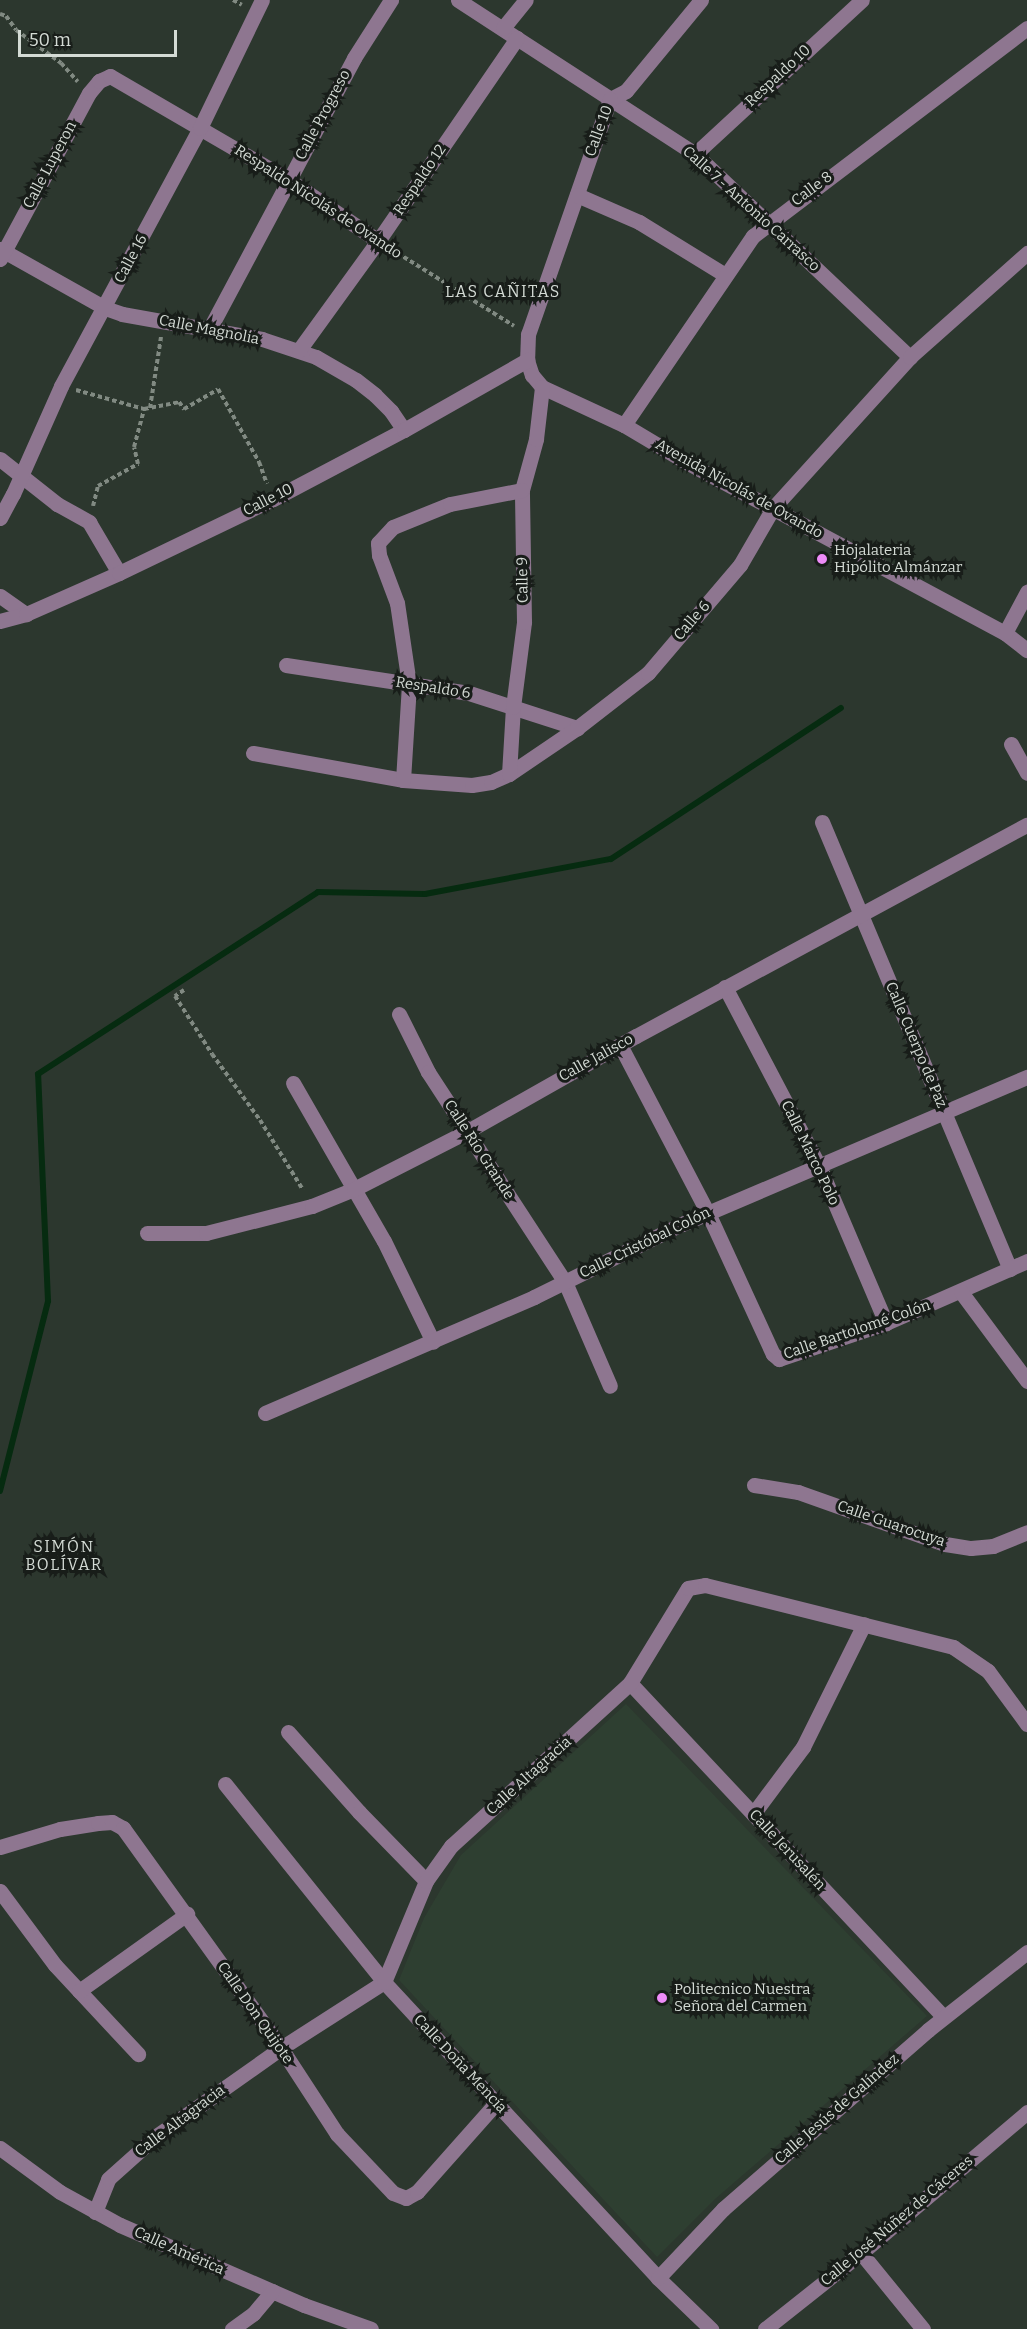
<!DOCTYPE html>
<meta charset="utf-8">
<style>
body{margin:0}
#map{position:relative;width:1027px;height:2329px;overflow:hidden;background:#2c372e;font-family:Bitter,serif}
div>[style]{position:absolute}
.built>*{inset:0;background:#2e3f31}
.stream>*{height:6px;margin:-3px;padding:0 3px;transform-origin:3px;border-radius:3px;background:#062b10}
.path>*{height:4px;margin-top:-2px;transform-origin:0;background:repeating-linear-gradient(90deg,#818a82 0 4.5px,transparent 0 7.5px)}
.minor>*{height:15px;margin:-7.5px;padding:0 7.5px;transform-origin:7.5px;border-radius:7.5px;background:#8e7690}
.dots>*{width:16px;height:16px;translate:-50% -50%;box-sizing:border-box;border:3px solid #181d19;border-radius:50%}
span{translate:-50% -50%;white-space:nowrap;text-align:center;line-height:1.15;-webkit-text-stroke:6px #181d19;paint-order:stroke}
.street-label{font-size:15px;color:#d4dbd5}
.poi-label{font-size:15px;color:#d4dbd5}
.left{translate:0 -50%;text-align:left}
.neighbourhood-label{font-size:16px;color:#d4dbd5;letter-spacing:1.5px}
.scale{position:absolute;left:18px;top:30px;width:159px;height:27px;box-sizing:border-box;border:3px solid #d4dbd5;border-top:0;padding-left:8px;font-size:18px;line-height:21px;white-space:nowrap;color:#d4dbd5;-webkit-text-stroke:4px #181d19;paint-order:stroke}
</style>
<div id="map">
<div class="built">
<div style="clip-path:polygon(626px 1704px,927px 2016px,715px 2199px,657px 2257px,399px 1980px,424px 1918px,461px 1855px)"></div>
</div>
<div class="stream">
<div style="left:0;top:1491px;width:196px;rotate:-75.8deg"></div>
<div style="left:48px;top:1301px;width:227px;rotate:-92.5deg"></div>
<div style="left:38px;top:1074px;width:334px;rotate:-33deg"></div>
<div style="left:318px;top:892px;width:107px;rotate:1.1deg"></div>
<div style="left:425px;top:894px;width:189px;rotate:-10.7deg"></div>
<div style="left:611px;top:859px;width:275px;rotate:-33.3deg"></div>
</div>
<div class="path">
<div style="left:233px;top:0;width:10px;rotate:29deg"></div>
<div style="left:0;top:14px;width:6px;rotate:18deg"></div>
<div style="left:6px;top:16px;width:17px;rotate:54deg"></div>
<div style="left:16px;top:30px;width:56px;rotate:36.3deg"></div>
<div style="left:61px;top:63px;width:25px;rotate:48deg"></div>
<div style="left:391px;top:249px;width:145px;rotate:32deg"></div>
<div style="left:76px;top:390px;width:71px;rotate:15.6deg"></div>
<div style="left:144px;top:409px;width:36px;rotate:-11deg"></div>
<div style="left:179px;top:402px;width:9px;rotate:54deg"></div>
<div style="left:184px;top:409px;width:39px;rotate:-30deg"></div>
<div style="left:218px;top:389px;width:84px;rotate:60.7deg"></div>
<div style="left:259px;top:462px;width:23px;rotate:70deg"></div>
<div style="left:150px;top:408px;width:72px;rotate:-81.2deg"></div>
<div style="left:93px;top:506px;width:21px;rotate:-76deg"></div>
<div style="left:98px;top:486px;width:46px;rotate:-28.8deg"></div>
<div style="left:138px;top:464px;width:17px;rotate:-103deg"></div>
<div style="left:134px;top:447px;width:39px;rotate:-75deg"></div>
<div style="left:184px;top:990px;width:11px;rotate:146deg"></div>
<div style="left:175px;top:996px;width:69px;rotate:57.5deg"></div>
<div style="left:212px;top:1054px;width:82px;rotate:54deg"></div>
<div style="left:260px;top:1120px;width:82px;rotate:58.4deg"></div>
</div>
<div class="minor">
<div style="left:458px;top:0;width:283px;rotate:33deg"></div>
<div style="left:695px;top:154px;width:296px;rotate:43.4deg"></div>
<div style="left:701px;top:0;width:118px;rotate:129.5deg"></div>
<div style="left:626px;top:91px;width:18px;rotate:153deg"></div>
<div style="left:610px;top:99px;width:249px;rotate:109.2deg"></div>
<div style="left:528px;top:334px;width:26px;rotate:92deg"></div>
<div style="left:527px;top:360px;width:16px;rotate:72deg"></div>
<div style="left:532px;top:375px;width:16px;rotate:50deg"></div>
<div style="left:542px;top:387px;width:90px;rotate:24.9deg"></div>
<div style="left:624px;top:425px;width:72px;rotate:30.8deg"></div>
<div style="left:686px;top:462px;width:362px;rotate:28.2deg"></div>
<div style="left:1005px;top:633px;width:28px;rotate:38deg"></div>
<div style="left:503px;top:28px;width:36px;rotate:-51deg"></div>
<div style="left:695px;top:154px;width:227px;rotate:-42.7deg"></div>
<div style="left:577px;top:195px;width:68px;rotate:23.5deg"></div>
<div style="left:639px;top:222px;width:101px;rotate:31.6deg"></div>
<div style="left:0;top:249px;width:120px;rotate:29.3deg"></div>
<div style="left:105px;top:308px;width:18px;rotate:19deg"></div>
<div style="left:122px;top:314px;width:142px;rotate:10.1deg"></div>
<div style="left:262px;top:339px;width:57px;rotate:18.4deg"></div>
<div style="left:316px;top:357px;width:46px;rotate:29.9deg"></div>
<div style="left:356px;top:380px;width:24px;rotate:38deg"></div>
<div style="left:375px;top:395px;width:23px;rotate:45deg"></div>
<div style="left:391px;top:411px;width:23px;rotate:56deg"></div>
<div style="left:0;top:259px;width:188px;rotate:-61.8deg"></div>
<div style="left:89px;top:93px;width:16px;rotate:-50deg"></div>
<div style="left:99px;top:81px;width:12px;rotate:-24deg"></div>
<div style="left:110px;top:76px;width:207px;rotate:30.2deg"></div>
<div style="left:289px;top:180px;width:108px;rotate:34.4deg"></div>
<div style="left:210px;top:328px;width:306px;rotate:-61.9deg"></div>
<div style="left:354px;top:58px;width:69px;rotate:-57.5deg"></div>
<div style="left:299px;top:350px;width:135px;rotate:-54.1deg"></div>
<div style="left:378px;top:241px;width:246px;rotate:-55.6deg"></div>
<div style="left:624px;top:425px;width:229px;rotate:-55.7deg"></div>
<div style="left:753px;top:236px;width:344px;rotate:-37.2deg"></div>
<div style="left:0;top:459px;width:73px;rotate:38.3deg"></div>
<div style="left:57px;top:504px;width:37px;rotate:29deg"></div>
<div style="left:89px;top:522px;width:59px;rotate:59.5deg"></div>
<div style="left:0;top:518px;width:27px;rotate:-62deg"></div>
<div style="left:13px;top:494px;width:118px;rotate:-66deg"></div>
<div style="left:61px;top:386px;width:293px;rotate:-61.7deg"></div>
<div style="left:200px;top:128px;width:142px;rotate:-64.2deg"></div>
<div style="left:0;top:596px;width:32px;rotate:35deg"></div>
<div style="left:0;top:621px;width:27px;rotate:-15deg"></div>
<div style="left:26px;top:614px;width:102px;rotate:-23.8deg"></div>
<div style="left:119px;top:573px;width:171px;rotate:-25.7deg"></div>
<div style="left:273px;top:499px;width:148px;rotate:-27.8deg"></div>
<div style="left:404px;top:430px;width:142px;rotate:-29.6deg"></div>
<div style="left:1005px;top:633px;width:47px;rotate:-61.8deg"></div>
<div style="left:286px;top:665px;width:185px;rotate:8.7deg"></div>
<div style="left:469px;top:693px;width:114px;rotate:18deg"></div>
<div style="left:1011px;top:744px;width:33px;rotate:61deg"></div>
<div style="left:253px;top:753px;width:152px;rotate:10.2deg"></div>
<div style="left:403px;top:780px;width:69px;rotate:4.1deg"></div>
<div style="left:472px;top:785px;width:19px;rotate:-9deg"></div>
<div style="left:491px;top:782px;width:20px;rotate:-24deg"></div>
<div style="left:509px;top:774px;width:82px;rotate:-34.1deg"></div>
<div style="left:577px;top:728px;width:90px;rotate:-37.8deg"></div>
<div style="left:648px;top:673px;width:142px;rotate:-49.6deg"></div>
<div style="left:740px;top:565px;width:66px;rotate:-59.9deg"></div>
<div style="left:773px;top:508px;width:204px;rotate:-47.8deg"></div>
<div style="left:910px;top:357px;width:157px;rotate:-41.6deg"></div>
<div style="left:509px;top:774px;width:67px;rotate:-86.6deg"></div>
<div style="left:513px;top:707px;width:86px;rotate:-82.6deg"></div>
<div style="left:524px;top:622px;width:132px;rotate:-90.9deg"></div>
<div style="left:522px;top:490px;width:53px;rotate:-74.6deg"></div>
<div style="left:536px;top:439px;width:52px;rotate:-83.4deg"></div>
<div style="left:403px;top:780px;width:96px;rotate:-86.4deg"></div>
<div style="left:409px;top:684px;width:82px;rotate:-98.4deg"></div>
<div style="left:397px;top:603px;width:51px;rotate:-110.6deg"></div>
<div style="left:379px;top:555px;width:12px;rotate:-95deg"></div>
<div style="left:378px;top:543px;width:22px;rotate:-47deg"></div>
<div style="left:393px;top:527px;width:61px;rotate:-22deg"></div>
<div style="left:450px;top:504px;width:73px;rotate:-11deg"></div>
<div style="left:822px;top:822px;width:485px;rotate:67.2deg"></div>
<div style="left:725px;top:987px;width:202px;rotate:62.3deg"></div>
<div style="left:819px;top:1166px;width:171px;rotate:66.9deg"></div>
<div style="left:399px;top:1014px;width:65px;rotate:63.4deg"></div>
<div style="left:428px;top:1072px;width:251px;rotate:56.9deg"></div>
<div style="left:565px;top:1282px;width:113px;rotate:66.6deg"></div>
<div style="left:620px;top:1045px;width:190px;rotate:62.4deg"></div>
<div style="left:708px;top:1213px;width:155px;rotate:65.3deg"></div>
<div style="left:773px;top:1354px;width:8px;rotate:40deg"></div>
<div style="left:779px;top:1359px;width:113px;rotate:-18.6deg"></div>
<div style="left:886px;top:1323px;width:154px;rotate:-23.7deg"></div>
<div style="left:293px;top:1083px;width:182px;rotate:60.1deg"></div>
<div style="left:384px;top:1241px;width:112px;rotate:64.1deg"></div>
<div style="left:147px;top:1233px;width:59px"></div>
<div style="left:206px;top:1233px;width:109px;rotate:-14.3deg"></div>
<div style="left:312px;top:1206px;width:45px;rotate:-22deg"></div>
<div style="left:354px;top:1189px;width:126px;rotate:-27deg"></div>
<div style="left:466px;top:1132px;width:195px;rotate:-29.5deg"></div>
<div style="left:636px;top:1036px;width:444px;rotate:-28.4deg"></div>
<div style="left:961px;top:1292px;width:111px;rotate:53.4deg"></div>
<div style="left:265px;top:1413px;width:293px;rotate:-23.3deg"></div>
<div style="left:534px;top:1297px;width:165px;rotate:-26.3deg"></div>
<div style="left:682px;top:1224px;width:375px;rotate:-23.1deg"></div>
<div style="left:754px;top:1485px;width:45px;rotate:9deg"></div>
<div style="left:798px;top:1492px;width:156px;rotate:19.5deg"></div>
<div style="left:945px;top:1544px;width:26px;rotate:9deg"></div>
<div style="left:971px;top:1548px;width:22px;rotate:-5deg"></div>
<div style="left:993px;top:1546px;width:37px;rotate:-22deg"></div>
<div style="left:630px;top:1683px;width:458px;rotate:46.8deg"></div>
<div style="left:288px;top:1732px;width:107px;rotate:48.4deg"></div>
<div style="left:359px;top:1812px;width:96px;rotate:45.8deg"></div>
<div style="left:225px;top:1784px;width:254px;rotate:51.2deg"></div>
<div style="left:384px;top:1982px;width:403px;rotate:47.2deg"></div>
<div style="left:658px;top:2278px;width:74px;rotate:43.9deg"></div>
<div style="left:753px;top:1814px;width:84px;rotate:-53.3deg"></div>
<div style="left:803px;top:1747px;width:137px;rotate:-63.6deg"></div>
<div style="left:0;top:1847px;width:63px;rotate:-16.7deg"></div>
<div style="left:60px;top:1829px;width:38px;rotate:-9deg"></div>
<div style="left:98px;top:1823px;width:14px;rotate:-4deg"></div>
<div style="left:112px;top:1822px;width:13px;rotate:29deg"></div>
<div style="left:123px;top:1828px;width:271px;rotate:54.3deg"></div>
<div style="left:281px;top:2048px;width:103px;rotate:56.9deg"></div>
<div style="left:337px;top:2134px;width:81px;rotate:46.5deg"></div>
<div style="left:393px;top:2193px;width:14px;rotate:21deg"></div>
<div style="left:406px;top:2198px;width:13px;rotate:-29deg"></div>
<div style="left:417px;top:2192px;width:119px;rotate:-48.4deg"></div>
<div style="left:0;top:1891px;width:92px;rotate:53.4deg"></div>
<div style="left:55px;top:1965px;width:122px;rotate:47deg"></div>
<div style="left:79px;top:1991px;width:133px;rotate:-35.5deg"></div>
<div style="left:0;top:2148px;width:74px;rotate:36.3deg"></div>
<div style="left:60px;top:2192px;width:68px;rotate:28.8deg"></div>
<div style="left:120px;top:2225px;width:201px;rotate:23.5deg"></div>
<div style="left:304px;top:2305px;width:71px;rotate:19.7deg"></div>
<div style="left:95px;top:2212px;width:35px;rotate:-68deg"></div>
<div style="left:108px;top:2179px;width:63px;rotate:-41.8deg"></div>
<div style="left:155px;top:2137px;width:154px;rotate:-35.2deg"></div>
<div style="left:281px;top:2048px;width:122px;rotate:-32.7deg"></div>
<div style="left:384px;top:1982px;width:109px;rotate:-67.4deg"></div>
<div style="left:426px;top:1881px;width:43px;rotate:-54.5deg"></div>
<div style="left:451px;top:1846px;width:242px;rotate:-42.3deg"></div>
<div style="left:630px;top:1683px;width:111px;rotate:-58.6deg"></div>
<div style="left:688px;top:1588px;width:17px;rotate:-10deg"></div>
<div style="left:705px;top:1585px;width:256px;rotate:14deg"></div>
<div style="left:953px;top:1647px;width:42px;rotate:34.4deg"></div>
<div style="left:988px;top:1671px;width:66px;rotate:53.7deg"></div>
<div style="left:861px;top:2253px;width:98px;rotate:50.8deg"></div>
<div style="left:658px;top:2278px;width:95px;rotate:-46.7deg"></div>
<div style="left:723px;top:2209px;width:272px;rotate:-41.1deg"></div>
<div style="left:928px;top:2030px;width:126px;rotate:-38.2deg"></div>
<div style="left:232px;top:2329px;width:26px;rotate:-36deg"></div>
<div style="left:253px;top:2314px;width:30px;rotate:-50deg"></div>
<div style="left:765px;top:2329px;width:122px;rotate:-38.4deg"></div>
<div style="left:861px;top:2253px;width:218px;rotate:-40.3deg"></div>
</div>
<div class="dots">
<div style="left:822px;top:559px;background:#ee8cf8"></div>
<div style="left:662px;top:1998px;background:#ee8cf8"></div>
</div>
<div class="street-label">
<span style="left:778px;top:76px;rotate:-43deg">Respaldo 10</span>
<span style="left:323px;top:115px;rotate:-62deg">Calle Progreso</span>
<span style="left:599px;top:131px;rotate:-70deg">Calle 10</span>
<span style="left:50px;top:165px;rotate:-62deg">Calle Luperon</span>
<span style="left:420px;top:180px;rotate:-56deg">Respaldo 12</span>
<span style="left:812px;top:189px;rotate:-37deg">Calle 8</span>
<span style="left:318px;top:202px;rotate:33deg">Respaldo Nicolás de Ovando</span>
<span style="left:751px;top:209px;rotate:42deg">Calle 7 - Antonio Carrasco</span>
<span style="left:131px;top:259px;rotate:-62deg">Calle 16</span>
<span style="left:209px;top:330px;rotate:11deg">Calle Magnolia</span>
<span style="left:739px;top:489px;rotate:29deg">Avenida Nicolás de Ovando</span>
<span style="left:268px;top:500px;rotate:-27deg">Calle 10</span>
<span style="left:523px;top:580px;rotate:-91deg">Calle 9</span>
<span style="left:692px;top:621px;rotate:-49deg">Calle 6</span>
<span style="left:433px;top:688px;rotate:9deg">Respaldo 6</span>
<span style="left:916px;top:1045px;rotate:67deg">Calle Cuerpo de Paz</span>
<span style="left:596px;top:1058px;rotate:-29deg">Calle Jalisco</span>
<span style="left:479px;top:1150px;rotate:57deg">Calle Río Grande</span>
<span style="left:810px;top:1153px;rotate:64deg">Calle Marco Polo</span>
<span style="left:645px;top:1243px;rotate:-26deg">Calle Cristóbal Colón</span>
<span style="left:857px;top:1330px;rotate:-19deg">Calle Bartolomé Colón</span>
<span style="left:891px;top:1524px;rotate:19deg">Calle Guarocuya</span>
<span style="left:529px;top:1776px;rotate:-42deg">Calle Altagracia</span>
<span style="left:787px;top:1850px;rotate:47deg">Calle Jerusalén</span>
<span style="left:255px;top:2013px;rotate:55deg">Calle Don Quijote</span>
<span style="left:460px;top:2064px;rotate:47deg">Calle Doña Mencía</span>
<span style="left:837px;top:2109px;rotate:-41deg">Calle Jesús de Galíndez</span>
<span style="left:180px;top:2121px;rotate:-37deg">Calle Altagracia</span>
<span style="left:897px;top:2221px;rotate:-40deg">Calle José Núñez de Cáceres</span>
<span style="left:179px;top:2251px;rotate:24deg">Calle América</span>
</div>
<div class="poi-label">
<span class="left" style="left:834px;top:559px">Hojalateria<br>Hipólito Almánzar</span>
<span class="left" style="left:674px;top:1998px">Politecnico Nuestra<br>Señora del Carmen</span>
</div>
<div class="neighbourhood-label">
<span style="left:503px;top:292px">LAS CAÑITAS</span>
<span style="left:64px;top:1556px">SIMÓN<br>BOLÍVAR</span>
</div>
<div class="scale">50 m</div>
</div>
